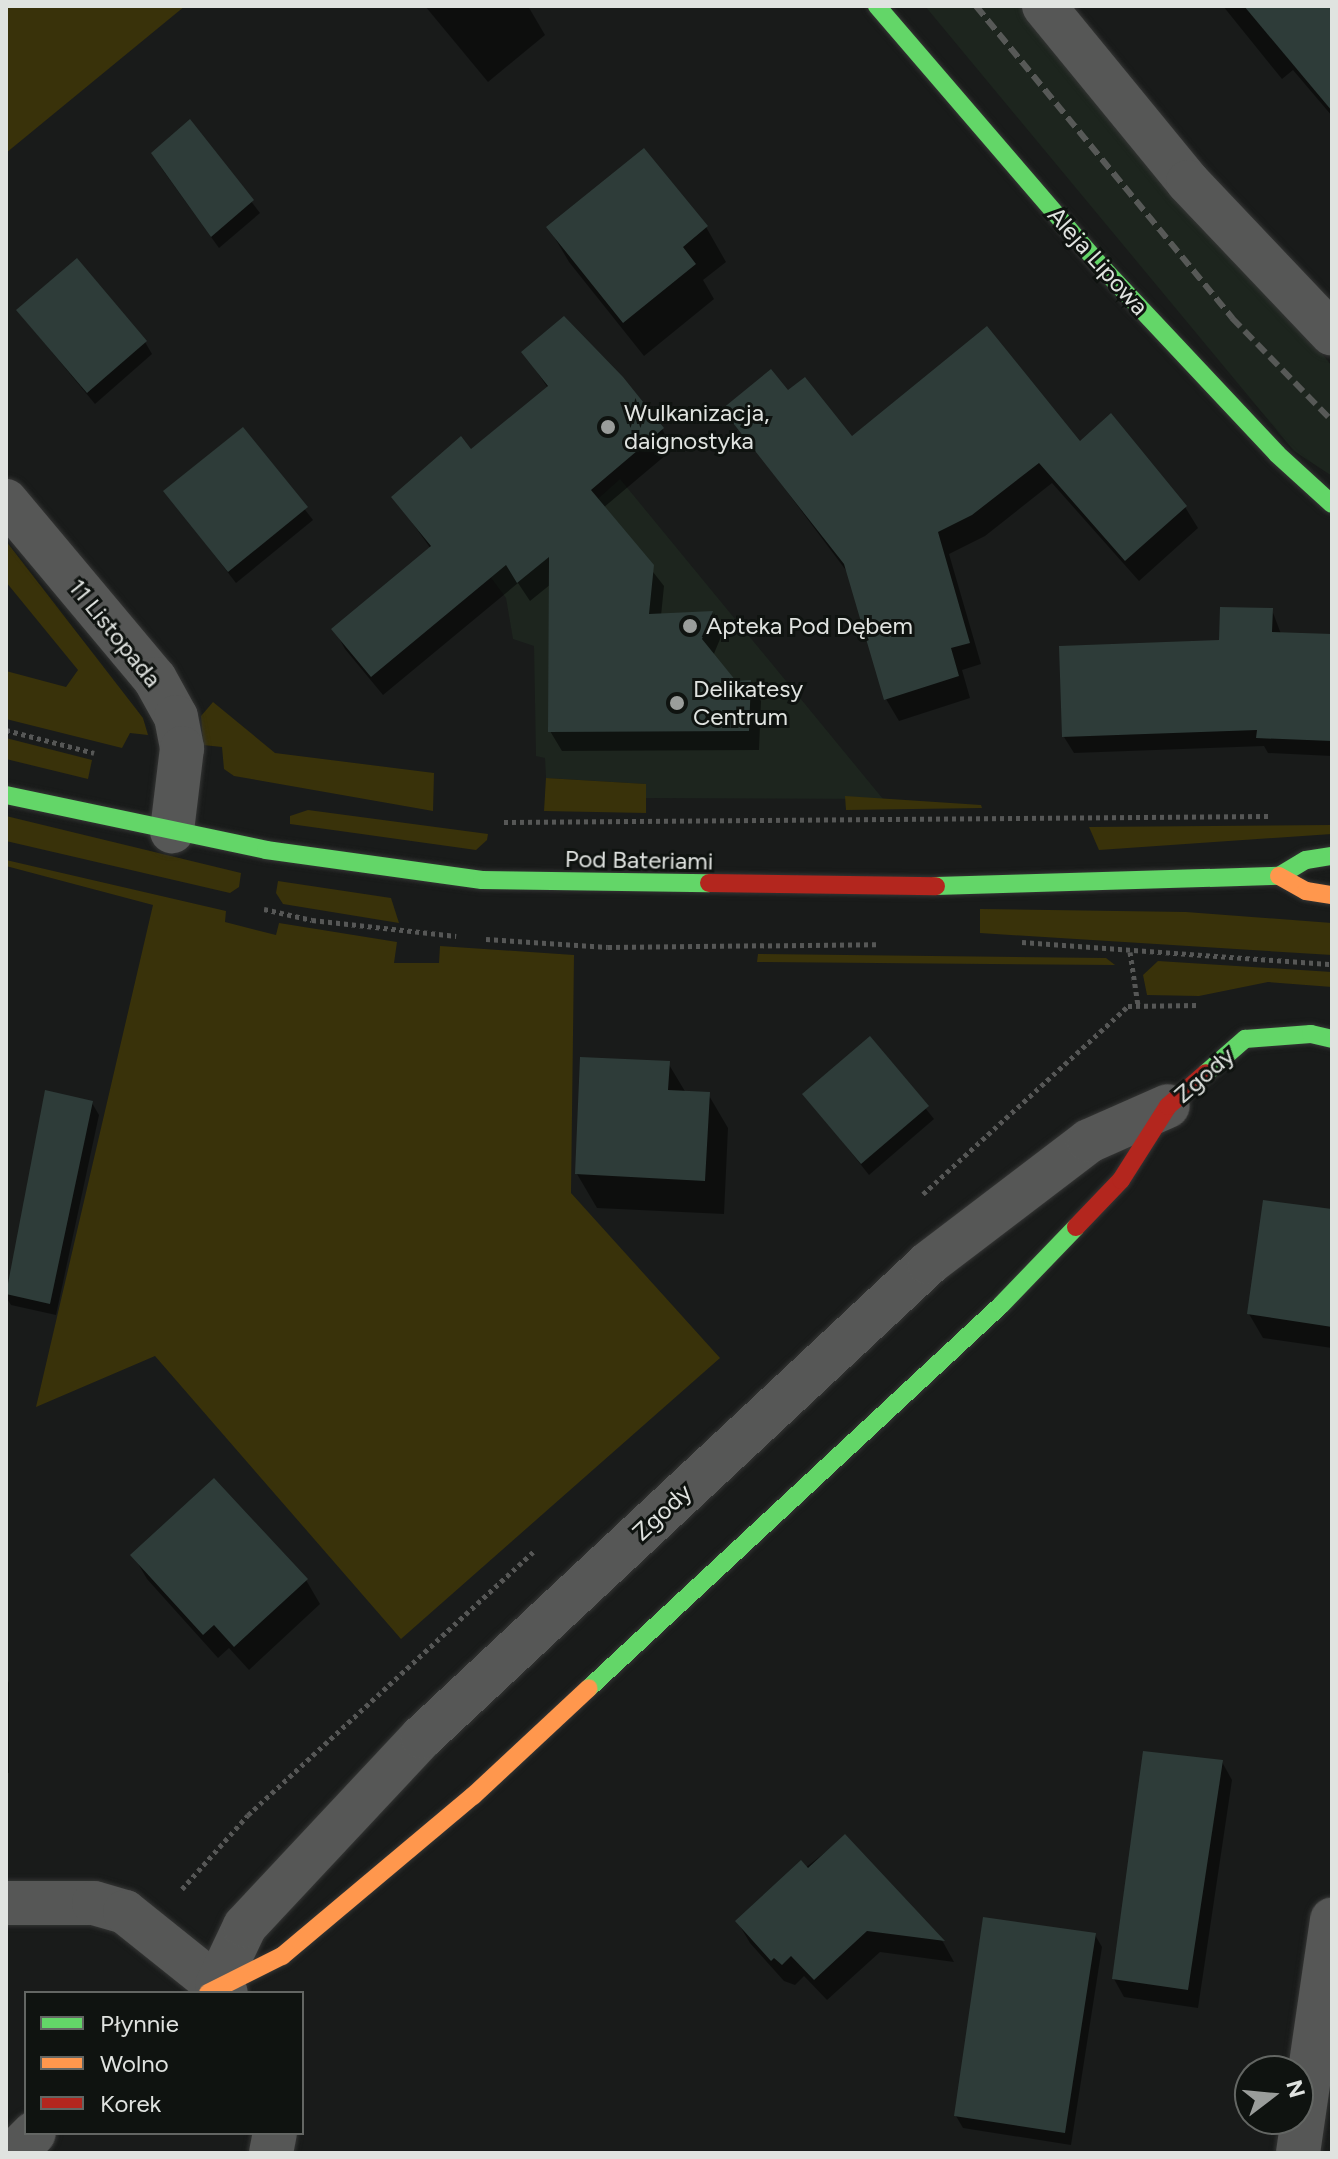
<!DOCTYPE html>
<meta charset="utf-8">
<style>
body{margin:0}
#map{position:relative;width:1338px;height:2159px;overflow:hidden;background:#191b1a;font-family:Figtree,sans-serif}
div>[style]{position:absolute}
.built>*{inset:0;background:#1d251e}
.green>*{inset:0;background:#39320a}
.shadow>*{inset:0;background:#0007}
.building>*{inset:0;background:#2e3c39}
.path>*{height:5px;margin-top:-2.5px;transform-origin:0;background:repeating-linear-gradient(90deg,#565756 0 4px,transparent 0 8px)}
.roads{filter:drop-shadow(0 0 2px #343534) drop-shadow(0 0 2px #343534)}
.street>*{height:44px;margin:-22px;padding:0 22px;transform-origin:22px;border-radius:22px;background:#565756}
.fast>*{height:18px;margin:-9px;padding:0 9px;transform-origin:9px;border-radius:9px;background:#63d668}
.slow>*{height:18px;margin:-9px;padding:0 9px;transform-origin:9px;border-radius:9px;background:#ff974d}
.jam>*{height:18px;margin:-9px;padding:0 9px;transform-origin:9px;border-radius:9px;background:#b3261e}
.rail>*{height:6px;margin-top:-3px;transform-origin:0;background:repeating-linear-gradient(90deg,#575957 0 12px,transparent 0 18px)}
.dots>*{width:22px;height:22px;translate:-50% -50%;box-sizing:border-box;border:4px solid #0f1310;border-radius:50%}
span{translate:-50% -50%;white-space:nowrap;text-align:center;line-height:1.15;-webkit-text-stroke:6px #0f1310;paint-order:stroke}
.street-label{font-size:24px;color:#e0e3e0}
.poi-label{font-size:24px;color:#e0e3e0}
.left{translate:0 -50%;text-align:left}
.frame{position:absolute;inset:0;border:8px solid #e0e3e0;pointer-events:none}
.legend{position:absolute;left:24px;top:1991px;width:280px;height:144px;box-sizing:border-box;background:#0f1310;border:2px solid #636663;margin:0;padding:10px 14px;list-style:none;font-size:24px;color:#e0e3e0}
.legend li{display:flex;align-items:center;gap:16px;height:40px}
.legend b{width:40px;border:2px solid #636663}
.north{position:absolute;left:1234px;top:2055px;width:80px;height:80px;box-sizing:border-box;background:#0f1310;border:2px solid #636663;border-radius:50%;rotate:74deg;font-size:22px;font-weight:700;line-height:32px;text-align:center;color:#e0e3e0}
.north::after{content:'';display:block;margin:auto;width:28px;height:36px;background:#9a9d9b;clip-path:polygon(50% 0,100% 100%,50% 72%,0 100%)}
</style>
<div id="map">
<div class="built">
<div style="clip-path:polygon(925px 6px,1034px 6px,1332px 366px,1332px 476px,1294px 451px)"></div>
<div style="clip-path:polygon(620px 479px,883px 799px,646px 798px,645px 784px,546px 778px,545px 758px,536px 756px,534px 646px,513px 639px,506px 598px,478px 560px,590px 506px)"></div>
</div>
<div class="green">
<div style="clip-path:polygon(6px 6px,185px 6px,6px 153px)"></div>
<div style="clip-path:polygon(6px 541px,143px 718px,148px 735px,130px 733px,122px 748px,6px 719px,6px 671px,66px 687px,78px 670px,6px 582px)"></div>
<div style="clip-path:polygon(213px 702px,275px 753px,434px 773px,433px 811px,234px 776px,224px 769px,222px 747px,203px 745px,201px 716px)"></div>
<div style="clip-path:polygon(6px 738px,92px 760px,88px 779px,6px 759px)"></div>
<div style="clip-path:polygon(546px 778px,646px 784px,646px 813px,544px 811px)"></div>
<div style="clip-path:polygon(845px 796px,981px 805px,982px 808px,846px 810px)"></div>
<div style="clip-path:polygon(308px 810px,488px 834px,487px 840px,476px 850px,290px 824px,290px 816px)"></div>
<div style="clip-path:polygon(6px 816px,241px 873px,239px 887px,230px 893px,6px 841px)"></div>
<div style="clip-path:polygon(1332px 825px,1332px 834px,1099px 850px,1089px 827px)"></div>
<div style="clip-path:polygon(6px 860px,226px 911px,225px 922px,276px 935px,279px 923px,397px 942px,394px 963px,439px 963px,440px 946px,574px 955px,571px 1193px,720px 1358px,401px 1639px,155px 1356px,36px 1407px,153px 905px,6px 866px)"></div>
<div style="clip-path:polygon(278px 881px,391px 898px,399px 923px,283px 904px,276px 893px)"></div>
<div style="clip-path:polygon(980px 909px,1186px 912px,1332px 923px,1332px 955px,980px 933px)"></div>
<div style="clip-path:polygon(758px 954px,1106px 958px,1115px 965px,757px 962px)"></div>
<div style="clip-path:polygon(1158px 961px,1332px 972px,1332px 987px,1268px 982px,1199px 996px,1147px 995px,1143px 975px)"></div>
</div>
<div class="shadow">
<div style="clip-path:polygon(425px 6px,528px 6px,545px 35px,488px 82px)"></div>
<div style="clip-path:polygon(1223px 6px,1332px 6px,1332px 116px,1293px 70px,1282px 79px)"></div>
<div style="clip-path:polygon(190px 122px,260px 213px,219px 248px,160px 166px)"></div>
<div style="clip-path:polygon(706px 227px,726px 262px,703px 280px,714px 299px,644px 356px,569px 262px,549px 228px)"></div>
<div style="clip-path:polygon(18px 311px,145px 342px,152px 354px,95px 404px)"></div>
<div style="clip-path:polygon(524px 353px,662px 429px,673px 449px,603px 508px,664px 586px,661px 616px,712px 613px,723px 632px,713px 656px,735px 683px,749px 682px,761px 701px,759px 750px,562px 751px,550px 731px,551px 584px,530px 601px,518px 583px,383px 695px,345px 649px,334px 629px,431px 549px,394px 497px,471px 451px,548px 388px)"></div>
<div style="clip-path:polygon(788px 393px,851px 439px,1079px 444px,1185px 507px,1198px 528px,1139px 581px,1052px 483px,985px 536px,949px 554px,981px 664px,962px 670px,970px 698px,899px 721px,886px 699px,848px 573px,725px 409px)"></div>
<div style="clip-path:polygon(243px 430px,313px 520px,236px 583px,166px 492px)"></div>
<div style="clip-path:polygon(1272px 610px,1281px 634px,1332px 636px,1332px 756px,1268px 753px,1264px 746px,1074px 753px,1064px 737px)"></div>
<div style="clip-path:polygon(870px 1039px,934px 1119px,869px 1175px,805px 1094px)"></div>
<div style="clip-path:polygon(668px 1063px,686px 1093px,708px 1094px,728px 1128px,724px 1214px,597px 1208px,577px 1174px)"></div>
<div style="clip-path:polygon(47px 1093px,92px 1103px,99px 1115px,56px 1315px,11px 1305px,6px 1297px)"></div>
<div style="clip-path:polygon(1332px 1211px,1332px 1348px,1263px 1338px,1249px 1314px)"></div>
<div style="clip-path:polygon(133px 1555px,306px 1580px,320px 1604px,249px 1670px,229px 1648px,218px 1658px,147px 1579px)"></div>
<div style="clip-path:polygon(6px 1677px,9px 1683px,9px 1773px,6px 1773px)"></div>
<div style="clip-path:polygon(1222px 1762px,1232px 1780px,1198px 2008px,1124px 1997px,1114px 1979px)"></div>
<div style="clip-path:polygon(845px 1837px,943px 1942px,954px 1962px,880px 1952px,827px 2000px,804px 1976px,795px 1985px,784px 1981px,750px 1943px,737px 1921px)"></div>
<div style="clip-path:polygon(1095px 1935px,1102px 1947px,1071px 2145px,963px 2128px,956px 2116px)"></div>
</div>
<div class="building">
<div style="clip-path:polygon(1244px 6px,1332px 6px,1332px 111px)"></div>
<div style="clip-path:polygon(190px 119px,254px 200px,211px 237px,151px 153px)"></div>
<div style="clip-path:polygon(644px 148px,708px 226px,683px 247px,696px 264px,623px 323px,546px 227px)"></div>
<div style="clip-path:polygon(77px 258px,147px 341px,87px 393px,16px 310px)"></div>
<div style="clip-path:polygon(564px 316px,623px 377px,664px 428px,591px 490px,654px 565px,649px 614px,713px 611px,702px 639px,736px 681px,751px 680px,749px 731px,548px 732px,549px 557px,517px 583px,506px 565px,371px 677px,331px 629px,431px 546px,391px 497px,461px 436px,471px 449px,548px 386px,521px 352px)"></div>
<div style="clip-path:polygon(987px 326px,1080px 441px,1111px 413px,1187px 506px,1125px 561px,1039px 463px,972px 515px,938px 532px,970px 643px,951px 648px,959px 676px,884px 700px,844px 564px,722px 409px,771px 369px,788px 390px,805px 377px,852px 436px)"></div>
<div style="clip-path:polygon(243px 427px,308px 507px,228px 572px,163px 491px)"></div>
<div style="clip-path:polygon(1220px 607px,1273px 608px,1272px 632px,1332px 634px,1332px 741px,1256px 738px,1257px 730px,1062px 737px,1059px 646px,1219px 640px)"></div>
<div style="clip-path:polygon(870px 1036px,929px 1106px,861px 1164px,802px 1094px)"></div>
<div style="clip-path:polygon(580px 1057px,670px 1061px,668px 1090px,710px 1092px,705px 1181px,575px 1174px)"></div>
<div style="clip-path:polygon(45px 1090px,93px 1101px,50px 1304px,6px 1294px)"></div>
<div style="clip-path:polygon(1263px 1200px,1332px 1209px,1332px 1327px,1247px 1314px)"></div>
<div style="clip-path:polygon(214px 1478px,308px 1579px,234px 1647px,214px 1625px,203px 1635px,130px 1555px)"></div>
<div style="clip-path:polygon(1143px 1751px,1223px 1760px,1188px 1990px,1112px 1979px)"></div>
<div style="clip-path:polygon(845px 1834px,945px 1941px,867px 1931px,814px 1980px,791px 1956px,782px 1965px,774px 1958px,771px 1961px,735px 1921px,801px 1860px,808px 1868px)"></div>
<div style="clip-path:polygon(983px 1917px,1096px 1933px,1065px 2133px,954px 2116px)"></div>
</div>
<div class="path">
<div style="left:6px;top:730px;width:91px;rotate:14.6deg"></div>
<div style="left:504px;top:822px;width:765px;rotate:-0.45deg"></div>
<div style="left:264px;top:909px;width:49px;rotate:12.9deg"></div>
<div style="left:312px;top:920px;width:145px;rotate:6.3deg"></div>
<div style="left:486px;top:939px;width:122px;rotate:3.8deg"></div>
<div style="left:608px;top:947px;width:268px;rotate:-0.6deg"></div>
<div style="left:1022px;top:942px;width:311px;rotate:4.1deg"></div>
<div style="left:1130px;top:952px;width:54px;rotate:81.4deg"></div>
<div style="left:923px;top:1194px;width:278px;rotate:-42.5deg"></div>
<div style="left:1128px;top:1006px;width:71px;rotate:-0.8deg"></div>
<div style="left:182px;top:1889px;width:99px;rotate:-48.3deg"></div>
<div style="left:248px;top:1815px;width:391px;rotate:-42.7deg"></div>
</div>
<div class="roads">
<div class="street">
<div style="left:1044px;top:6px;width:227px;rotate:50.7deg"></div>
<div style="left:1188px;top:182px;width:209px;rotate:46.5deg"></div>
<div style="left:6px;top:501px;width:232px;rotate:50.1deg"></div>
<div style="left:155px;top:679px;width:43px;rotate:61.1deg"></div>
<div style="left:176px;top:717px;width:32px;rotate:79deg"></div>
<div style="left:182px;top:748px;width:84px;rotate:96.9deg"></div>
<div style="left:6px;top:1903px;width:88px"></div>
<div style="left:94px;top:1903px;width:32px;rotate:16deg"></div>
<div style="left:125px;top:1912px;width:129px;rotate:38.7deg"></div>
<div style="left:217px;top:1985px;width:65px;rotate:-64.6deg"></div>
<div style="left:245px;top:1926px;width:259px;rotate:-46.9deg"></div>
<div style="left:422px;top:1737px;width:694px;rotate:-43.07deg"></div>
<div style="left:929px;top:1263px;width:201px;rotate:-37.3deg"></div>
<div style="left:1089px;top:1141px;width:86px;rotate:-23.9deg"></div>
<div style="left:14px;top:2153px;width:28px;rotate:-45deg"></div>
<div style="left:271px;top:2153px;width:20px;rotate:-79deg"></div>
<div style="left:1298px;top:2153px;width:236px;rotate:-81.7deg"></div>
</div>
<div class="fast">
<div style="left:877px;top:6px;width:338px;rotate:49.3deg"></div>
<div style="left:1097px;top:262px;width:263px;rotate:46.8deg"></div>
<div style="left:1277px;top:454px;width:74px;rotate:42.3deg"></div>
<div style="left:6px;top:795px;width:266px;rotate:11.9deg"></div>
<div style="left:266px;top:850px;width:218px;rotate:7.9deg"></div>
<div style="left:482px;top:880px;width:227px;rotate:0.8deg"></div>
<div style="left:936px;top:886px;width:343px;rotate:-1.7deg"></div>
<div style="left:1279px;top:876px;width:31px;rotate:-31deg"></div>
<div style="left:1306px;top:860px;width:26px;rotate:-9deg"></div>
<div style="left:1206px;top:1073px;width:52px;rotate:-41.1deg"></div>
<div style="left:1245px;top:1039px;width:66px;rotate:-4.3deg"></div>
<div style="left:1311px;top:1034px;width:22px;rotate:13deg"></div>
<div style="left:589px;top:1688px;width:563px;rotate:-42.91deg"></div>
<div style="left:1001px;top:1305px;width:108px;rotate:-46.1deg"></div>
</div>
<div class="slow">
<div style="left:1279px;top:876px;width:31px;rotate:29deg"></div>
<div style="left:1306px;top:891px;width:26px;rotate:9deg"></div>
<div style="left:208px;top:1993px;width:83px;rotate:-26.6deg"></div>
<div style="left:282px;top:1956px;width:249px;rotate:-40deg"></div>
<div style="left:473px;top:1796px;width:158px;rotate:-43deg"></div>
</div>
<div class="jam">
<div style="left:709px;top:883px;width:227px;rotate:0.8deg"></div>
<div style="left:1076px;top:1227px;width:65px;rotate:-46.2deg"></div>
<div style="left:1121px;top:1180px;width:88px;rotate:-57.6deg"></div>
<div style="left:1168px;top:1106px;width:50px;rotate:-41deg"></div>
</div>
</div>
<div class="rail">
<div style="left:976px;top:6px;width:404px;rotate:50.6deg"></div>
<div style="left:1232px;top:318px;width:144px;rotate:45.8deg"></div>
</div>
<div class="dots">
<div style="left:608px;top:427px;background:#9a9d9b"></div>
<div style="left:690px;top:626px;background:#9a9d9b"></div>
<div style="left:677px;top:703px;background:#9a9d9b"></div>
</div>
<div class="street-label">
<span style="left:1098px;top:261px;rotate:48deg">Aleja Lipowa</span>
<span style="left:115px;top:633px;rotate:51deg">11 Listopada</span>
<span style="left:639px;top:860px;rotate:1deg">Pod Bateriami</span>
<span style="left:1204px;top:1075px;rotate:-41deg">Zgody</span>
<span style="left:662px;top:1512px;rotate:-43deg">Zgody</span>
</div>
<div class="poi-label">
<span class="left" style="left:624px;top:427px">Wulkanizacja,<br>daignostyka</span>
<span class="left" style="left:706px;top:626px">Apteka Pod Dębem</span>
<span class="left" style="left:693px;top:703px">Delikatesy<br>Centrum</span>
</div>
<div class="frame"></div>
<ul class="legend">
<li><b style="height:10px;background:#63d668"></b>Płynnie</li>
<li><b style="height:10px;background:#ff974d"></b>Wolno</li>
<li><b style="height:10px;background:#b3261e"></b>Korek</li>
</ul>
<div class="north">N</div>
</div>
